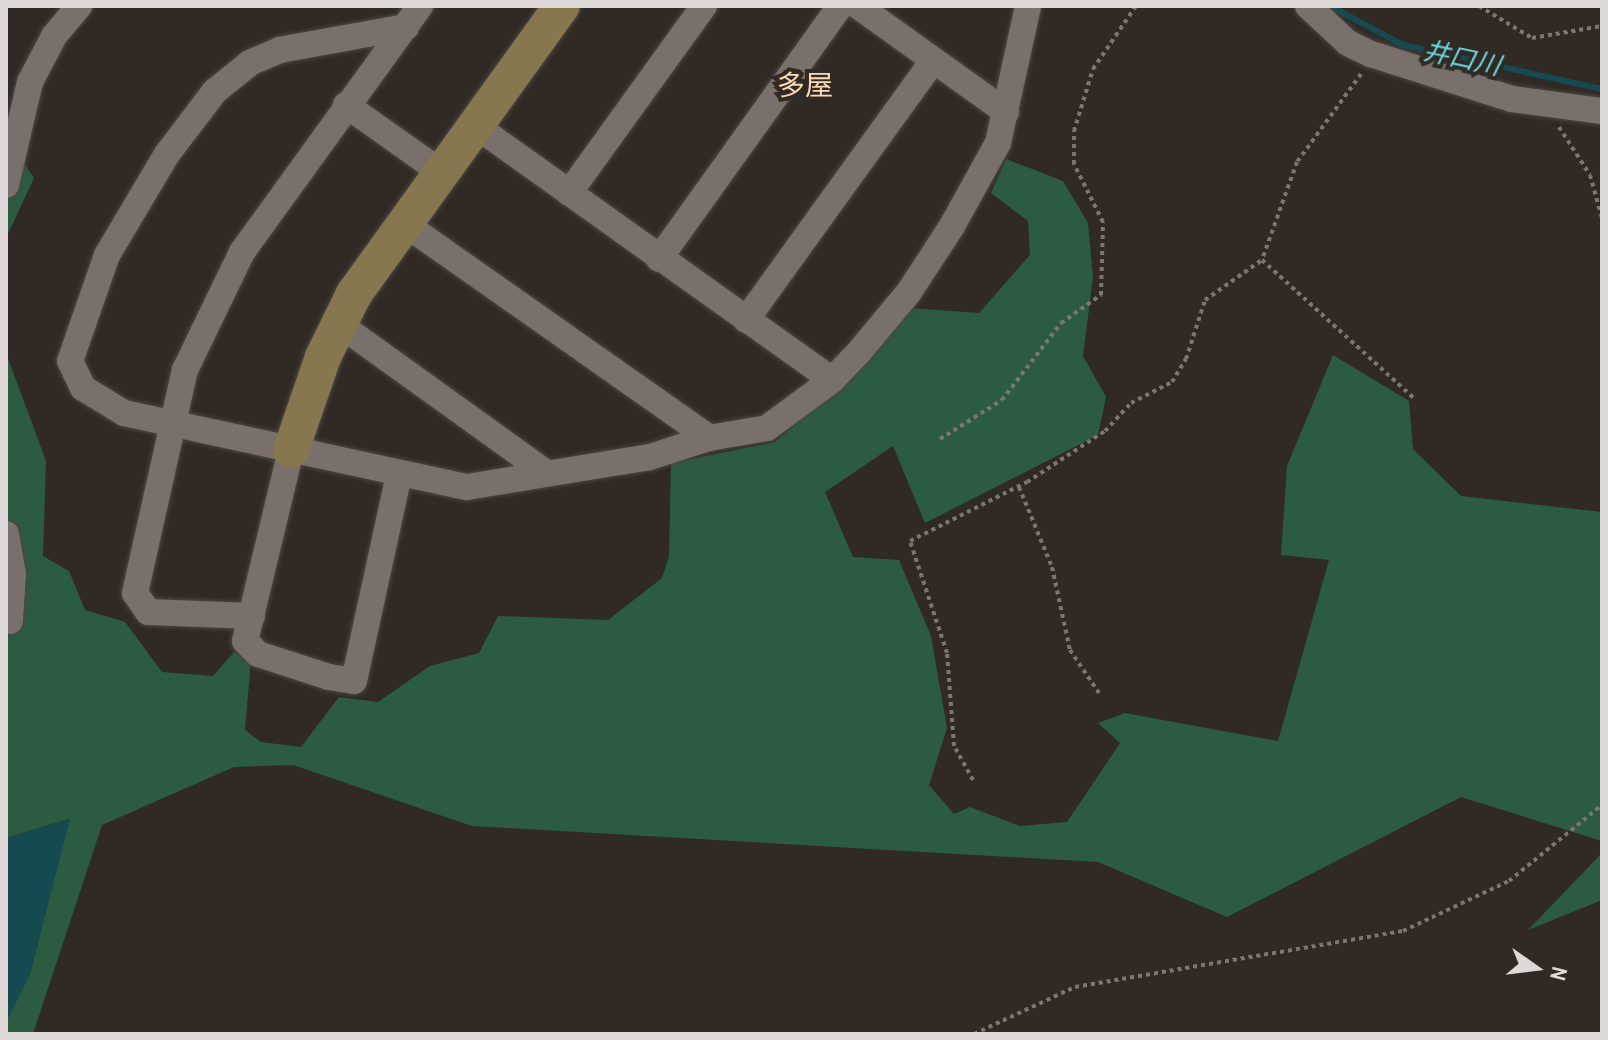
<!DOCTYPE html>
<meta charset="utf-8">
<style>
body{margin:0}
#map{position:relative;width:1608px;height:1040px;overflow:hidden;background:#302924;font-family:"Archivo Narrow","Noto Sans JP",sans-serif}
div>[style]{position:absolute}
.forest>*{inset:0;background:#2b5c41}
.water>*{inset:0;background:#154b50}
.stream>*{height:6px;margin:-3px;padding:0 3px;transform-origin:3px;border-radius:3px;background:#154b50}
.path>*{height:4px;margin-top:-2px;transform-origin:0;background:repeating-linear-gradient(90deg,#7c7672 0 4px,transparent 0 8px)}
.roads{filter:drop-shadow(0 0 2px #4b4641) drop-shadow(0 0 2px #4b4641)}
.street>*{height:26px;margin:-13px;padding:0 13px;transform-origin:13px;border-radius:13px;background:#79706b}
.secondary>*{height:36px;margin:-18px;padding:0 18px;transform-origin:18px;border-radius:18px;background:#86774e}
span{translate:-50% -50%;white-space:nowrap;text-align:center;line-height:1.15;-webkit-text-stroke:8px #302924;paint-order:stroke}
.water-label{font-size:26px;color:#6dd8e3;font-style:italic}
.quarter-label{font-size:28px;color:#f8dbb4}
.frame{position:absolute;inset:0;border:8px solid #ded9d6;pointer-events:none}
.north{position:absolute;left:1496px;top:928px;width:80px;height:80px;-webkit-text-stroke:6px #302924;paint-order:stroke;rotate:104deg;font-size:22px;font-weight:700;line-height:32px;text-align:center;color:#ded9d6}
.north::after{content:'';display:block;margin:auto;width:28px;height:36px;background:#ded9d6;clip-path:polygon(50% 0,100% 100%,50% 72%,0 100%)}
</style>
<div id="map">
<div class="forest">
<div style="clip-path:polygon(12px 145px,34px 178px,6px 238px,6px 149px)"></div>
<div style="clip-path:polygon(1006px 159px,1063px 181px,1088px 223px,1093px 277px,1083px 356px,1106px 397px,1098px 435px,925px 523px,893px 446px,825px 492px,853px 557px,899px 560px,931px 636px,947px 728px,929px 785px,954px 814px,970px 807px,1020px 826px,1067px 822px,1120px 743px,1098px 723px,1125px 713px,1278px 741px,1329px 560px,1281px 555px,1287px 466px,1333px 355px,1409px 401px,1413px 449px,1461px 496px,1602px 512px,1602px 841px,1461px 797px,1227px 917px,1098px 862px,472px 826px,293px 765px,234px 767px,102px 825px,33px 1034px,6px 1034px,6px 1022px,30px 974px,69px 819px,6px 838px,6px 353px,46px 461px,43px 556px,69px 571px,85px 610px,125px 622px,162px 672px,213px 676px,234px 652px,251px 660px,245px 730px,261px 742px,301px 747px,339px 697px,378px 702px,430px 666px,479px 653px,498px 616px,608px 620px,662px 578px,669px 556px,671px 463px,775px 442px,843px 382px,910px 308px,979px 313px,1030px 255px,1028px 221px,991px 193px)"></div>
<div style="clip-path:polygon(1602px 853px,1602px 900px,1528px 930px)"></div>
</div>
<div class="water">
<div style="clip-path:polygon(70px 819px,30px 974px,6px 1022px,6px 838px)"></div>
</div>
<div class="stream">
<div style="left:1330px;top:6px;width:83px;rotate:28.1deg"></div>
<div style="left:1403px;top:45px;width:204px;rotate:12.5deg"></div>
</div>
<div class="path">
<div style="left:1479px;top:6px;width:62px;rotate:31.1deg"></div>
<div style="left:1532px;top:38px;width:71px;rotate:-9.7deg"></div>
<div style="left:1361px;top:74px;width:109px;rotate:126deg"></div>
<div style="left:1297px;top:162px;width:104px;rotate:109.7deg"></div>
<div style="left:1262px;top:260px;width:207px;rotate:42.3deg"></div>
<div style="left:1559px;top:127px;width:57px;rotate:57.1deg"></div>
<div style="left:1590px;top:175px;width:45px;rotate:74.4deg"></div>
<div style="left:940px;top:439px;width:73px;rotate:-32.2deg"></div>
<div style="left:1002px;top:400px;width:97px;rotate:-52.5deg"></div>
<div style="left:1061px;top:323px;width:49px;rotate:-35deg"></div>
<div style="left:1101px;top:295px;width:73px;rotate:-88.4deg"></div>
<div style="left:1103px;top:222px;width:65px;rotate:-116.6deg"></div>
<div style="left:1074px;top:164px;width:33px;rotate:-90deg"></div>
<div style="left:1074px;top:131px;width:65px;rotate:-73deg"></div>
<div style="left:1093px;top:69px;width:76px;rotate:-55.7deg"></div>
<div style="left:1019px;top:487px;width:87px;rotate:67.6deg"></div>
<div style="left:1052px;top:567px;width:85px;rotate:77.8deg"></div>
<div style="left:1070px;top:650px;width:55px;rotate:56deg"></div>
<div style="left:973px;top:780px;width:39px;rotate:-119deg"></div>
<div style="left:954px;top:746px;width:93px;rotate:-94.3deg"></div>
<div style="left:947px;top:653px;width:118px;rotate:-108.3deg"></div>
<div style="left:910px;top:541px;width:131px;rotate:-26.8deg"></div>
<div style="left:1027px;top:482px;width:93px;rotate:-33.2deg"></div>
<div style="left:1105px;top:431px;width:38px;rotate:-47deg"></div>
<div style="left:1131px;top:403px;width:46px;rotate:-27.1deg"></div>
<div style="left:1172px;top:382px;width:27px;rotate:-59deg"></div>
<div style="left:1186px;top:359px;width:62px;rotate:-72.1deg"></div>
<div style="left:1205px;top:300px;width:70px;rotate:-35.1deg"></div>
<div style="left:974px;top:1034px;width:111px;rotate:-25deg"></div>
<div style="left:1075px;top:987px;width:333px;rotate:-9.7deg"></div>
<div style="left:1403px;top:931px;width:117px;rotate:-25.3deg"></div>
<div style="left:1509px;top:881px;width:120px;rotate:-39.3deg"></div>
</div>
<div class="roads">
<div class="street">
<div style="left:858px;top:6px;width:182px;rotate:35.6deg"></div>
<div style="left:1308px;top:6px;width:54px;rotate:42.8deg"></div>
<div style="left:1348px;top:43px;width:25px;rotate:26deg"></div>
<div style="left:1371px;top:54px;width:148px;rotate:17.7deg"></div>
<div style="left:1512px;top:99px;width:91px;rotate:7.6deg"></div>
<div style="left:406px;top:27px;width:128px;rotate:169.7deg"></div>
<div style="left:280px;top:50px;width:33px;rotate:157deg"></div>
<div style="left:250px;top:63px;width:45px;rotate:141.3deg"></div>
<div style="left:215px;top:91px;width:79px;rotate:127.3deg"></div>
<div style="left:167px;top:154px;width:117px;rotate:120.7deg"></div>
<div style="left:107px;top:255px;width:112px;rotate:109.2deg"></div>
<div style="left:70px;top:361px;width:30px;rotate:64deg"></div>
<div style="left:83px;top:388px;width:48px;rotate:31.4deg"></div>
<div style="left:124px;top:413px;width:351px;rotate:12.2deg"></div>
<div style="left:467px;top:487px;width:185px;rotate:-9.3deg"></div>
<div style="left:650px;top:457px;width:62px;rotate:-17.9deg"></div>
<div style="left:709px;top:438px;width:59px;rotate:-9.8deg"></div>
<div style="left:767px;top:428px;width:81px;rotate:-36.4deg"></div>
<div style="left:832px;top:380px;width:39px;rotate:-46deg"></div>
<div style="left:859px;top:352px;width:78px;rotate:-50.2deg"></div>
<div style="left:909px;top:292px;width:79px;rotate:-56.9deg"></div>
<div style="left:952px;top:226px;width:95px;rotate:-61deg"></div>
<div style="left:998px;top:143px;width:140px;rotate:-77.6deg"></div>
<div style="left:346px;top:105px;width:118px;rotate:35.3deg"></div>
<div style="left:476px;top:126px;width:437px;rotate:35.5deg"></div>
<div style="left:6px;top:185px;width:106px;rotate:-76.9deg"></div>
<div style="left:30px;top:82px;width:52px;rotate:-62.4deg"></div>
<div style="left:54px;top:36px;width:39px;rotate:-50deg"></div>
<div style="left:569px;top:193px;width:231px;rotate:-54.2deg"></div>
<div style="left:405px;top:224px;width:372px;rotate:35.1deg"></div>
<div style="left:659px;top:259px;width:311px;rotate:-54.4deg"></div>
<div style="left:746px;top:320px;width:319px;rotate:-54.2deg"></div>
<div style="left:339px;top:324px;width:254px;rotate:35.7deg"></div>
<div style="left:291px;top:450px;width:196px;rotate:103.5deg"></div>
<div style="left:245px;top:641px;width:18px;rotate:45deg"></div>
<div style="left:258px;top:654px;width:75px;rotate:17.9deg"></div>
<div style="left:329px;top:677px;width:25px;rotate:9deg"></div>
<div style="left:354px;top:681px;width:211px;rotate:-77.7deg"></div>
<div style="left:6px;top:534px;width:41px;rotate:80.1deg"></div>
<div style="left:13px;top:574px;width:47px;rotate:93.7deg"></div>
<div style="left:252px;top:616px;width:104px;rotate:-177.8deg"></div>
<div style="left:148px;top:612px;width:23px;rotate:-124deg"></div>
<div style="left:135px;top:593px;width:229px;rotate:-77.4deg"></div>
<div style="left:185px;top:370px;width:131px;rotate:-64.2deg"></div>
<div style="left:242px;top:252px;width:304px;rotate:-54.1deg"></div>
</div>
<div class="secondary">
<div style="left:291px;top:450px;width:98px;rotate:-71deg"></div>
<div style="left:323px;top:357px;width:70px;rotate:-63.8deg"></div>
<div style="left:354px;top:294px;width:355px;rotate:-54.2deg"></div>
</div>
</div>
<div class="water-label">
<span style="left:1462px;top:58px;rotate:12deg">井口川</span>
</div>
<div class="quarter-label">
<span style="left:805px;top:85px">多屋</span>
</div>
<div class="frame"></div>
<div class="north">N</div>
</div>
